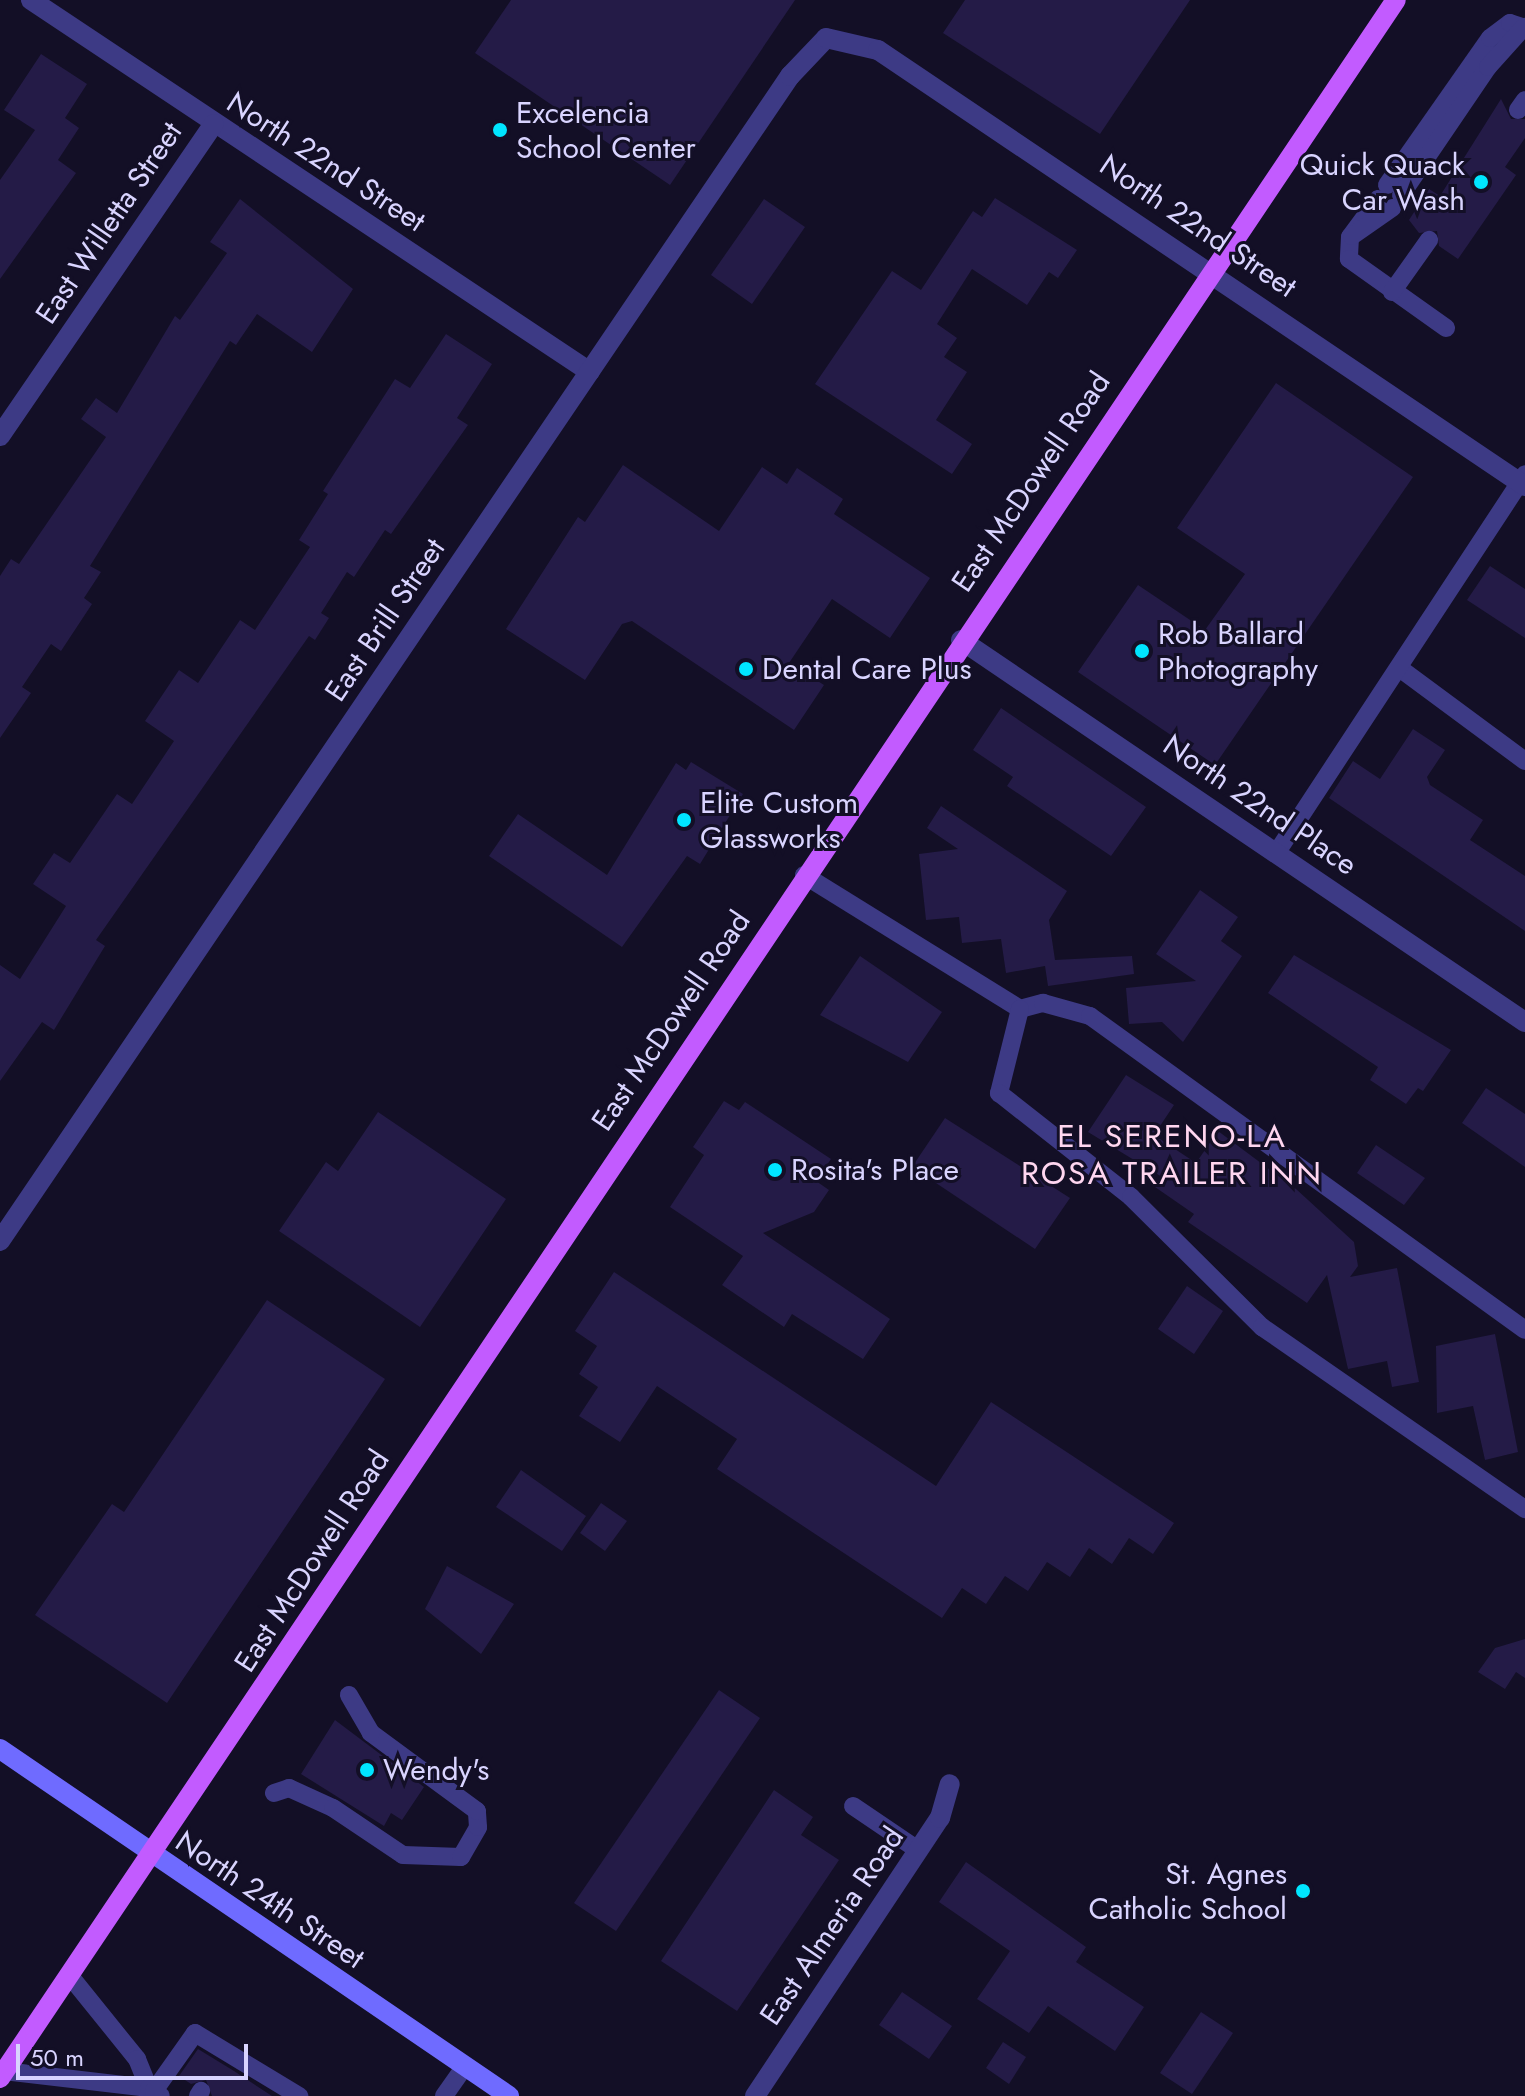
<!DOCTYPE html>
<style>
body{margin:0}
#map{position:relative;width:1525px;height:2096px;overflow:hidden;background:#130f26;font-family:Jost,sans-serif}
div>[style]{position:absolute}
.building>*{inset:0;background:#241b47}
.lane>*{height:18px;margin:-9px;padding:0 9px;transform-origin:9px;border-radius:9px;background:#3d3a85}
.street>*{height:20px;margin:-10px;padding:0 10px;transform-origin:10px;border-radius:10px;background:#3d3a85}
.secondary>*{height:20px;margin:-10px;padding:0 10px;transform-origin:10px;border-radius:10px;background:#6f6bff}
.primary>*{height:20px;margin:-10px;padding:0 10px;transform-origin:10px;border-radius:10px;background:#c25bff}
.dots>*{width:22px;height:22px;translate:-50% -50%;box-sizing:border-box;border:4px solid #130f26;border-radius:50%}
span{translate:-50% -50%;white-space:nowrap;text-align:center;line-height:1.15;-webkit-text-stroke:6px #130f26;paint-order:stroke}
.poi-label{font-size:30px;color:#d9d4ff}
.left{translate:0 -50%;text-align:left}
.right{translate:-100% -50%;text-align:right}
.street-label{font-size:30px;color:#d9d4ff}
.neighbourhood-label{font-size:32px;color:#ffd6f0;letter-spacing:2px}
.scale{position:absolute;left:16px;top:2044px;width:232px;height:36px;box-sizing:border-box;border:4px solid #d9d4ff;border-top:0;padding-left:10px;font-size:24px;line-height:28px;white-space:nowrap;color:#d9d4ff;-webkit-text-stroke:6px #130f26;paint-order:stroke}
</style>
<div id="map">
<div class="building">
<div style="clip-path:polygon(511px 0,795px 0,670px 185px,475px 53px)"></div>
<div style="clip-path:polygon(965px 0,1190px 0,1100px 134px,943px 33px)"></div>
<div style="clip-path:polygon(41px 54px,87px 84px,65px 118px,79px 128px,58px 160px,76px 173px,0 279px,0 180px,35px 130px,4px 110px)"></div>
<div style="clip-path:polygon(1501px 99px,1511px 119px,1525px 119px,1525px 138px,1505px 167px,1516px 175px,1458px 259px,1439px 246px,1437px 231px,1419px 233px,1409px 220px,1429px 189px,1440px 196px)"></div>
<div style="clip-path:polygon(995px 198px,1077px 250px,1058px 278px,1049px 272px,1027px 305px,972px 269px,937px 324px,957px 338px,944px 357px,967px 372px,936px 420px,972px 444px,952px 474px,815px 384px,892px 271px,921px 290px,973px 211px,982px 217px)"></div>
<div style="clip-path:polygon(240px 199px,353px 289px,312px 352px,257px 314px,236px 345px,230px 341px,90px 566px,101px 572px,84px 598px,92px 604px,61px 651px,51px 644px,22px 687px,31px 693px,0 738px,0 576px,11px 559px,19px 564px,106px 437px,81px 419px,96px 398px,117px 413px,175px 316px,180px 320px,227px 253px,210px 242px)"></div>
<div style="clip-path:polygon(764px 199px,805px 227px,752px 304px,711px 275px)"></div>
<div style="clip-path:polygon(446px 334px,492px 364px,457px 418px,468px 425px,391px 534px,385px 530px,354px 577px,347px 572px,321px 613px,329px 618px,315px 640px,309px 636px,96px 940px,105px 946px,54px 1030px,42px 1022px,0 1081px,0 965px,20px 979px,66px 906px,33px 884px,54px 853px,70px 863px,117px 794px,132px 804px,174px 741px,145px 721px,179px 670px,198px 683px,240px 620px,255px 630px,310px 547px,299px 540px,328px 494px,323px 491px,395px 379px,410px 388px)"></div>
<div style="clip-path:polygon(1276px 383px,1413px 477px,1215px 765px,1078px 672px,1138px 585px,1205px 630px,1245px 574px,1177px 528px)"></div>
<div style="clip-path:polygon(623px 465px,719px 531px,762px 467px,787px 484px,797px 468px,843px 499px,834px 514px,930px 578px,890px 638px,832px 599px,789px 663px,824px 685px,794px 730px,632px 621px,622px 624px,585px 680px,506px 629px,578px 517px,585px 522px)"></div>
<div style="clip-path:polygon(1490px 566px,1525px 589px,1525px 638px,1467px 600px)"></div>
<div style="clip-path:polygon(1001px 708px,1146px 807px,1111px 856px,1007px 786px,1013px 777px,973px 750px)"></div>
<div style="clip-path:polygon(1413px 729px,1445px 750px,1427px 777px,1430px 785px,1483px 820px,1470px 840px,1525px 876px,1525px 931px,1329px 798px,1353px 761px,1380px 779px)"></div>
<div style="clip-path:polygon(691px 762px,743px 794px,700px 864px,687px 856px,622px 947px,489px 856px,518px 814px,607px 875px,676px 763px,686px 770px)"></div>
<div style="clip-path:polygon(941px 806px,1067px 891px,1049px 920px,1055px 960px,1132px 956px,1134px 974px,1048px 986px,1045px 966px,1006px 973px,1001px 939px,962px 943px,959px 917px,926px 920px,919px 854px,958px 849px,927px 828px)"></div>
<div style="clip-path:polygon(1200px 890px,1238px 917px,1221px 941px,1242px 956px,1183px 1042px,1162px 1022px,1129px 1024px,1126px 988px,1196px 981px,1156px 954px)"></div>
<div style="clip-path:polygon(1294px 955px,1451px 1050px,1423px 1091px,1418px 1088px,1406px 1104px,1370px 1080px,1378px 1067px,1268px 993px)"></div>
<div style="clip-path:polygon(860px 956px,942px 1012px,908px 1062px,820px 1015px)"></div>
<div style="clip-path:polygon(1126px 1075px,1174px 1105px,1154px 1135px,1196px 1163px,1218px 1131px,1296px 1189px,1354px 1242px,1358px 1266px,1350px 1277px,1397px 1268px,1419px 1382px,1392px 1387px,1387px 1361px,1348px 1369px,1327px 1275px,1307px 1303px,1188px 1222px,1194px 1214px,1155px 1187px,1162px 1177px,1088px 1132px)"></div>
<div style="clip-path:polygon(1486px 1088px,1525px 1114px,1525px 1167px,1462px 1123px)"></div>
<div style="clip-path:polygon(724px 1101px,739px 1110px,745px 1102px,831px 1159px,816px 1181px,829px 1190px,814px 1212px,763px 1233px,890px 1319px,863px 1359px,792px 1314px,784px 1327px,722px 1285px,743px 1256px,670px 1207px,704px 1155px,693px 1147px)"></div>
<div style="clip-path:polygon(378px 1112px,506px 1199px,420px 1327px,279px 1231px,326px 1162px,338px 1171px)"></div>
<div style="clip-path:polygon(945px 1118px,1070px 1198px,1035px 1249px,912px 1167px)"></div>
<div style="clip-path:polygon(1376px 1145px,1425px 1178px,1404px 1205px,1357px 1173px)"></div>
<div style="clip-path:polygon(614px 1272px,936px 1486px,991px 1402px,1174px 1523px,1153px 1554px,1129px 1538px,1112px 1564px,1089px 1548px,1070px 1577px,1047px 1562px,1028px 1591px,1005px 1576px,986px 1604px,962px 1588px,942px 1618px,717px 1469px,737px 1439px,657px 1386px,620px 1442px,579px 1416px,598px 1387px,579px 1374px,597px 1346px,575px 1331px)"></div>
<div style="clip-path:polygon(1187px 1286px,1223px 1311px,1194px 1354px,1158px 1329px)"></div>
<div style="clip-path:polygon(267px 1300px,385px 1379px,167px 1703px,35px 1615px,112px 1504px,124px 1512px)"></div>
<div style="clip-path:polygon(1495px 1334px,1518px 1452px,1485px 1460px,1473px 1406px,1437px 1413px,1436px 1346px)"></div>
<div style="clip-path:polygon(521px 1470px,586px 1516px,562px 1551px,496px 1507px)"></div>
<div style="clip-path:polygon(601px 1503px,627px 1521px,605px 1551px,580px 1533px)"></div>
<div style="clip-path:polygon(447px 1566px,514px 1604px,481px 1654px,425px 1609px)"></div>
<div style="clip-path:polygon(1525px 1639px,1525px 1678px,1516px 1672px,1505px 1689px,1478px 1672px,1495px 1648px)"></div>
<div style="clip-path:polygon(719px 1690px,760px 1718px,616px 1931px,574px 1903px)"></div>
<div style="clip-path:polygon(335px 1720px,424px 1787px,402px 1820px,391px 1813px,384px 1826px,301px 1774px)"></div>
<div style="clip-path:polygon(774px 1790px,813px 1817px,801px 1835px,839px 1860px,737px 2011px,661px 1961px)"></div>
<div style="clip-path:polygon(966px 1862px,1086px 1947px,1076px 1962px,1144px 2007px,1115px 2051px,1048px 2006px,1029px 2033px,977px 1999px,1010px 1951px,939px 1902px)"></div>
<div style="clip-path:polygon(902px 1992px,952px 2026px,929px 2059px,879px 2025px)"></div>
<div style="clip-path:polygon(1201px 2012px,1233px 2033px,1192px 2094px,1160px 2073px)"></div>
<div style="clip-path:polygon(1003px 2042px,1026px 2057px,1009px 2084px,986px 2068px)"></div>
<div style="clip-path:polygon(198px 2049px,234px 2071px,272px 2096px,212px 2096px,206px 2080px,191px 2084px,179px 2076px)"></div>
</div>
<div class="lane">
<div style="left:1518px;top:110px;width:12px;rotate:-55deg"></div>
<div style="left:1387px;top:185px;width:179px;rotate:-55deg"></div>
<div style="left:1490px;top:38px;width:25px;rotate:-37deg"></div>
<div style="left:1510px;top:23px;width:16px;rotate:18deg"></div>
<div style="left:1401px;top:195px;width:155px;rotate:-55.8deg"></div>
<div style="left:1488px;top:67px;width:54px;rotate:-48deg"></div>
<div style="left:1378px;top:199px;width:47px;rotate:126.4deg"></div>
<div style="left:1350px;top:237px;width:22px;rotate:93deg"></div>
<div style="left:1349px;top:259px;width:119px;rotate:35.4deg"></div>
<div style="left:1352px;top:236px;width:49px;rotate:-35deg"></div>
<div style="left:1392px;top:292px;width:64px;rotate:-54.6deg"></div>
<div style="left:1402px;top:670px;width:153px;rotate:36.5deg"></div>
<div style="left:1277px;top:852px;width:452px;rotate:-56.7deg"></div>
<div style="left:804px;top:875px;width:254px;rotate:31.8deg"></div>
<div style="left:1020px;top:1009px;width:24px;rotate:-15deg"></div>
<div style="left:1043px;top:1003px;width:49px;rotate:15.5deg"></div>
<div style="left:1090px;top:1016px;width:536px;rotate:35.82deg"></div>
<div style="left:1020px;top:1009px;width:87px;rotate:104deg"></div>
<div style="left:999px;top:1093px;width:168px;rotate:38.2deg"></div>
<div style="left:1131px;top:1197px;width:185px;rotate:44.8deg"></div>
<div style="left:1262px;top:1327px;width:320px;rotate:34.7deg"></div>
<div style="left:274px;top:1793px;width:16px;rotate:-18deg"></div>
<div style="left:289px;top:1788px;width:48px;rotate:24.4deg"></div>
<div style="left:333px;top:1808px;width:84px;rotate:33.9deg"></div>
<div style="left:403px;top:1855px;width:58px;rotate:2deg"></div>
<div style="left:461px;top:1857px;width:34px;rotate:-60deg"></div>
<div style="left:478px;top:1827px;width:16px;rotate:-94deg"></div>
<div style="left:477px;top:1811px;width:132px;rotate:-143.7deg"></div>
<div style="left:371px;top:1733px;width:44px;rotate:-120.1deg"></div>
<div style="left:853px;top:1806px;width:78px;rotate:34.1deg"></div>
<div style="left:70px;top:1976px;width:107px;rotate:51.1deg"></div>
<div style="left:137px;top:2059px;width:31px;rotate:68deg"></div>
<div style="left:4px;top:2071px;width:146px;rotate:6.7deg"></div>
<div style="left:149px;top:2088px;width:14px;rotate:34deg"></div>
<div style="left:154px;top:2091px;width:71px;rotate:-54.7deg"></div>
<div style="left:195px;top:2033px;width:122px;rotate:31.2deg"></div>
<div style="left:198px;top:2096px;width:6px;rotate:-59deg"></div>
<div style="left:444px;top:2096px;width:35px;rotate:-55deg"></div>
</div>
<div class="street">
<div style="left:31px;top:0;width:671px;rotate:33.64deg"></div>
<div style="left:0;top:436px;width:378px;rotate:-55.6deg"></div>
<div style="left:961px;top:640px;width:681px;rotate:34.11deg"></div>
<div style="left:0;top:1241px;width:1408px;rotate:-55.86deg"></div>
<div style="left:790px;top:76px;width:52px;rotate:-46.5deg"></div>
<div style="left:826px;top:38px;width:53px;rotate:13deg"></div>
<div style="left:878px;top:50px;width:780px;rotate:33.98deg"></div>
<div style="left:755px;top:2096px;width:334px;rotate:-56.4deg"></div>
<div style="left:940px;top:1818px;width:35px;rotate:-74deg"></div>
</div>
<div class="secondary">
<div style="left:0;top:1749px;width:616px;rotate:34.28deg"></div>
</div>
<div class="primary">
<div style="left:0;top:2078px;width:2503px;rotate:-56.11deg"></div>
</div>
<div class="dots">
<div style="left:500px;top:130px;background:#00e5ff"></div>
<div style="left:1481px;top:182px;background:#00e5ff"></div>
<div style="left:1142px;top:651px;background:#00e5ff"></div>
<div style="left:746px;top:669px;background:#00e5ff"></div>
<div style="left:684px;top:820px;background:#00e5ff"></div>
<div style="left:775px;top:1170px;background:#00e5ff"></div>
<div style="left:367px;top:1770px;background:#00e5ff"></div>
<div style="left:1303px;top:1891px;background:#00e5ff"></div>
</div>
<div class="poi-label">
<span class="left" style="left:516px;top:130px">Excelencia<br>School Center</span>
<span class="right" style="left:1465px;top:182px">Quick Quack<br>Car Wash</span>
<span class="left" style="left:1158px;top:651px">Rob Ballard<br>Photography</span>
<span class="left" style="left:762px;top:669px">Dental Care Plus</span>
<span class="left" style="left:700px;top:820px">Elite Custom<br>Glassworks</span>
<span class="left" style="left:791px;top:1170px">Rosita's Place</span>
<span class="left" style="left:383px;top:1770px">Wendy's</span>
<span class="right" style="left:1287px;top:1891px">St. Agnes<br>Catholic School</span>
</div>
<div class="street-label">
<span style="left:326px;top:162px;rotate:33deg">North 22nd Street</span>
<span style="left:109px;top:223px;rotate:-56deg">East Willetta Street</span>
<span style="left:1198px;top:226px;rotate:34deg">North 22nd Street</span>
<span style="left:1031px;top:482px;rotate:-56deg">East McDowell Road</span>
<span style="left:385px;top:620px;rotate:-56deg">East Brill Street</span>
<span style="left:1260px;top:805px;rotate:34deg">North 22nd Place</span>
<span style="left:671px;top:1021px;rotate:-56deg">East McDowell Road</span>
<span style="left:312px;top:1561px;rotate:-57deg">East McDowell Road</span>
<span style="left:270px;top:1900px;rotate:34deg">North 24th Street</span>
<span style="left:832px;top:1926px;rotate:-56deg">East Almeria Road</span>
</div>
<div class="neighbourhood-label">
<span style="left:1172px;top:1155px">EL SERENO-LA<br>ROSA TRAILER INN</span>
</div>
<div class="scale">50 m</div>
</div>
